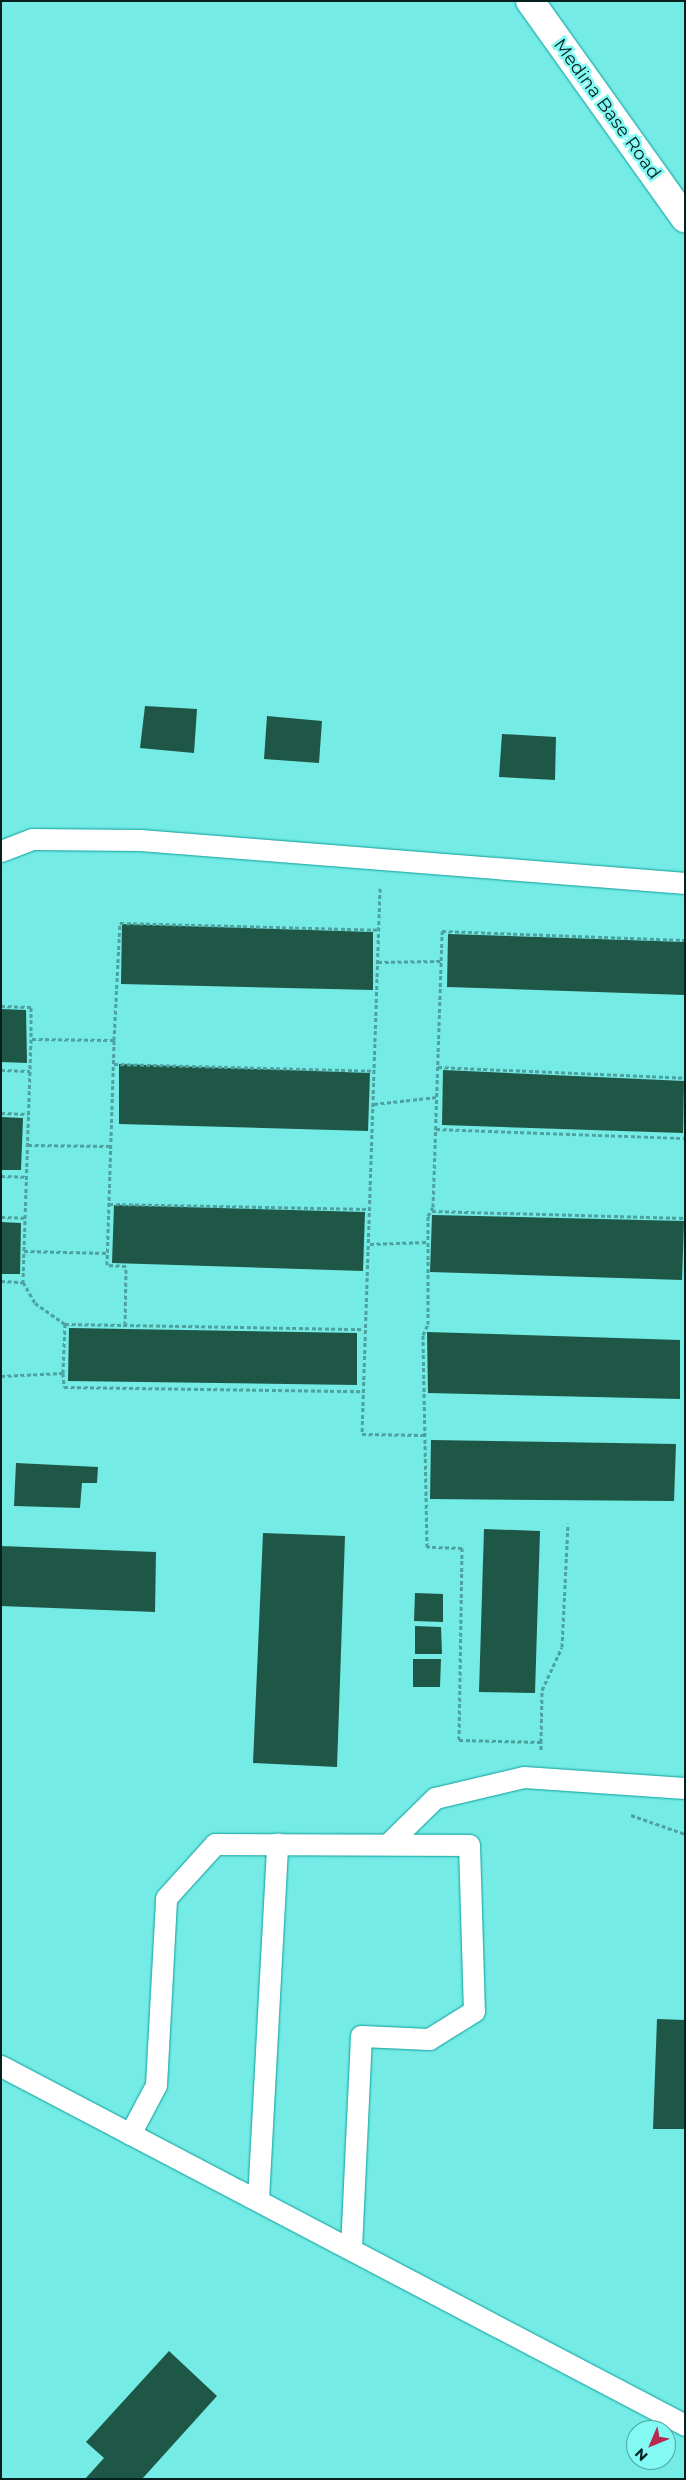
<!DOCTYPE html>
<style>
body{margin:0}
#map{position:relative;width:686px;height:2480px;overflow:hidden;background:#75ebe6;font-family:Montserrat,sans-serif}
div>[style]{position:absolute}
.building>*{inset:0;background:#1f5747}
.path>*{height:3px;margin-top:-1.5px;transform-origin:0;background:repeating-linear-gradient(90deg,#4da29f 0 4px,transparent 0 6.5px)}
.roads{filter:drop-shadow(0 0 1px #0da09c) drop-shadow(0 0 1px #0da09c)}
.lane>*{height:21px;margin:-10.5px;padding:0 10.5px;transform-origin:10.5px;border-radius:10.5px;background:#fff}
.secondary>*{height:28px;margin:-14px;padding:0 14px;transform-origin:14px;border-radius:14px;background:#fff}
span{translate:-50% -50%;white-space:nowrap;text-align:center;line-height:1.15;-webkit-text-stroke:5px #83f9f3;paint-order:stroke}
.street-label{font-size:18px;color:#06201f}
.frame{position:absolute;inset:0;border:2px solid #06201f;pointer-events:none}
.north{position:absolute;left:626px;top:2420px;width:50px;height:50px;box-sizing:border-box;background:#83f9f3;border:1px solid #51a29e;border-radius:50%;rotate:225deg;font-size:14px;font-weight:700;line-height:20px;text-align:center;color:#06201f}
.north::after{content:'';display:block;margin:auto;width:18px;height:22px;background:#b9294f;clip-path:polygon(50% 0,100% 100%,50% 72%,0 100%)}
</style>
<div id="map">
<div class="building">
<div style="clip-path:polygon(145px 706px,197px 709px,194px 753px,140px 748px)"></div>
<div style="clip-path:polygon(267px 716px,322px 721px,319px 763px,264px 759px)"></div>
<div style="clip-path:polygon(502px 734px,556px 737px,555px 780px,499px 777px)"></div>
<div style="clip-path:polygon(122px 924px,373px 932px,373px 990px,121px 984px)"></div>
<div style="clip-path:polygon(448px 934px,685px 942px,685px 995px,447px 987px)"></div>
<div style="clip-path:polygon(1px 1009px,26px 1010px,27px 1063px,1px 1062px)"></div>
<div style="clip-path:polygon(119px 1064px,370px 1073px,368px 1131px,119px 1124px)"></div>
<div style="clip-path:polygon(443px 1070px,684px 1081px,683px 1133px,442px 1125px)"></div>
<div style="clip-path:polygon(1px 1117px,23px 1118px,21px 1170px,1px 1170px)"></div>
<div style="clip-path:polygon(114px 1205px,365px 1212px,363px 1271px,112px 1263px)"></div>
<div style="clip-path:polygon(432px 1215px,684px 1221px,682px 1280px,430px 1272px)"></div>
<div style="clip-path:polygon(1px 1222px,21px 1223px,20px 1274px,1px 1274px)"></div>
<div style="clip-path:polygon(69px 1328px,357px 1333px,357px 1385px,68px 1381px)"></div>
<div style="clip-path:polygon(427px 1332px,680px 1340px,680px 1399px,428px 1393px)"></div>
<div style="clip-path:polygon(431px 1440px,676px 1444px,674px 1501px,430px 1499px)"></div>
<div style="clip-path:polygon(16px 1463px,98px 1467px,97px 1483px,82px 1483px,80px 1508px,14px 1506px)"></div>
<div style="clip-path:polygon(484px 1529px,540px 1531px,535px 1693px,479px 1692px)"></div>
<div style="clip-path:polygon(263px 1533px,345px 1536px,337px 1767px,253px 1763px)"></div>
<div style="clip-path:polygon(1px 1546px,156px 1552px,155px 1612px,1px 1606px)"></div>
<div style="clip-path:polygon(415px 1593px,443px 1594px,443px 1622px,414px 1621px)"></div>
<div style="clip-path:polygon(415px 1626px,441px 1627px,442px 1654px,415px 1654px)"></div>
<div style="clip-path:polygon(413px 1659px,441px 1659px,440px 1687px,413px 1687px)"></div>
<div style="clip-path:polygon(657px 2019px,685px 2020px,685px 2129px,653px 2129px)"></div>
<div style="clip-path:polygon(169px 2351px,217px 2396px,142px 2479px,85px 2479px,104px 2458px,86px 2442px)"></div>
</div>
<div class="path">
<div style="left:380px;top:888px;width:546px;rotate:91.89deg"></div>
<div style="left:362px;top:1434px;width:65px;rotate:0.9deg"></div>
<div style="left:378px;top:962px;width:63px;rotate:-0.9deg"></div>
<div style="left:1px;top:1006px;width:30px;rotate:2deg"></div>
<div style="left:31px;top:1007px;width:32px;rotate:90deg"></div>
<div style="left:114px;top:1040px;width:117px;rotate:-87.1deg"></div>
<div style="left:120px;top:923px;width:259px;rotate:1.5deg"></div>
<div style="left:114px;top:1064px;width:261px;rotate:1.5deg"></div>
<div style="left:438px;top:1067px;width:247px;rotate:2.5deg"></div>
<div style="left:1px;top:1070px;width:29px;rotate:2deg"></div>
<div style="left:374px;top:1104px;width:63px;rotate:-6.3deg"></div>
<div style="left:1px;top:1113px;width:27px;rotate:2deg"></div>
<div style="left:436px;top:1129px;width:249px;rotate:2.1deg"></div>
<div style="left:28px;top:1145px;width:83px;rotate:0.7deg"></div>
<div style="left:1px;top:1176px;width:25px;rotate:2deg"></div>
<div style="left:109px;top:1204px;width:262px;rotate:1.1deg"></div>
<div style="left:432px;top:1211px;width:253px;rotate:1.6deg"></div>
<div style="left:1px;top:1217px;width:24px;rotate:2deg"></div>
<div style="left:370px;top:1244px;width:57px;rotate:-2deg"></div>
<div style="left:24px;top:1251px;width:84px;rotate:1.4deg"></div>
<div style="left:1px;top:1281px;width:22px;rotate:3deg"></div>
<div style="left:125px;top:1325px;width:59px;rotate:-89deg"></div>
<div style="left:126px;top:1266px;width:19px;rotate:-177deg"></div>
<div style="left:107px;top:1265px;width:225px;rotate:-88.2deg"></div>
<div style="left:114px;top:1040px;width:83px;rotate:-179.3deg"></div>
<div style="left:31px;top:1039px;width:243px;rotate:91.9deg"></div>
<div style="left:23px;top:1282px;width:24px;rotate:60deg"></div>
<div style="left:35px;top:1303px;width:37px;rotate:35deg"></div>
<div style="left:65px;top:1324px;width:299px;rotate:1deg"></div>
<div style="left:63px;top:1373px;width:49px;rotate:-87.7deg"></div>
<div style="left:1px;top:1376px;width:62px;rotate:-2.8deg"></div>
<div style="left:63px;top:1373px;width:14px;rotate:86deg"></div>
<div style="left:64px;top:1387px;width:299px;rotate:0.8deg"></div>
<div style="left:541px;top:1742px;width:52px;rotate:-88.9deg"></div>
<div style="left:542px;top:1690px;width:47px;rotate:-65.1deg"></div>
<div style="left:562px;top:1647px;width:124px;rotate:-87.2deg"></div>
<div style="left:541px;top:1750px;width:8px;rotate:-90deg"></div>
<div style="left:541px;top:1742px;width:82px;rotate:-178.6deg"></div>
<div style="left:459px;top:1740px;width:192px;rotate:-89.1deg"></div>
<div style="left:462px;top:1548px;width:35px;rotate:-178deg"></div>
<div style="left:427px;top:1547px;width:212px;rotate:-91.1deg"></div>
<div style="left:423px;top:1335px;width:12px;rotate:-66deg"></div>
<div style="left:428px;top:1324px;width:108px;rotate:-90deg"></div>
<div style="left:428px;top:1216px;width:10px;rotate:-61deg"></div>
<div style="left:433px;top:1207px;width:276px;rotate:-88.1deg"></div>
<div style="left:442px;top:931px;width:243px;rotate:2.1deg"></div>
<div style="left:631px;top:1815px;width:57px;rotate:19.4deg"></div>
</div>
<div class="roads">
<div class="lane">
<div style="left:1px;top:851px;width:33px;rotate:-21deg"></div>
<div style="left:32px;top:839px;width:108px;rotate:0.5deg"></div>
<div style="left:140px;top:840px;width:547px;rotate:4.51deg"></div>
<div style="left:388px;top:1844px;width:66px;rotate:-44.4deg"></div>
<div style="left:435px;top:1798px;width:91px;rotate:-13.3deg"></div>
<div style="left:524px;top:1777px;width:161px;rotate:3.9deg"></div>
<div style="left:1px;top:2066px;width:772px;rotate:27.69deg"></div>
<div style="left:130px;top:2134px;width:55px;rotate:-62deg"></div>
<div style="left:156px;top:2085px;width:187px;rotate:-86.9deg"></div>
<div style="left:166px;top:1898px;width:73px;rotate:-47.8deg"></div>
<div style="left:215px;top:1844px;width:254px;rotate:0.2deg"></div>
<div style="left:469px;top:1845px;width:166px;rotate:88.3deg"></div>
<div style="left:474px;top:2011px;width:53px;rotate:148.1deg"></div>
<div style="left:429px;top:2039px;width:68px;rotate:-177.5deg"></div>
<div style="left:361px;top:2036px;width:212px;rotate:92.7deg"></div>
<div style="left:258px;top:2199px;width:356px;rotate:-86.9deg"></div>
</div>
<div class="secondary">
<div style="left:530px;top:1px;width:267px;rotate:54.5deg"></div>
</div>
</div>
<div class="street-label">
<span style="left:607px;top:109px;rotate:54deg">Medina Base Road</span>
</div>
<div class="frame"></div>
<div class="north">N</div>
</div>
